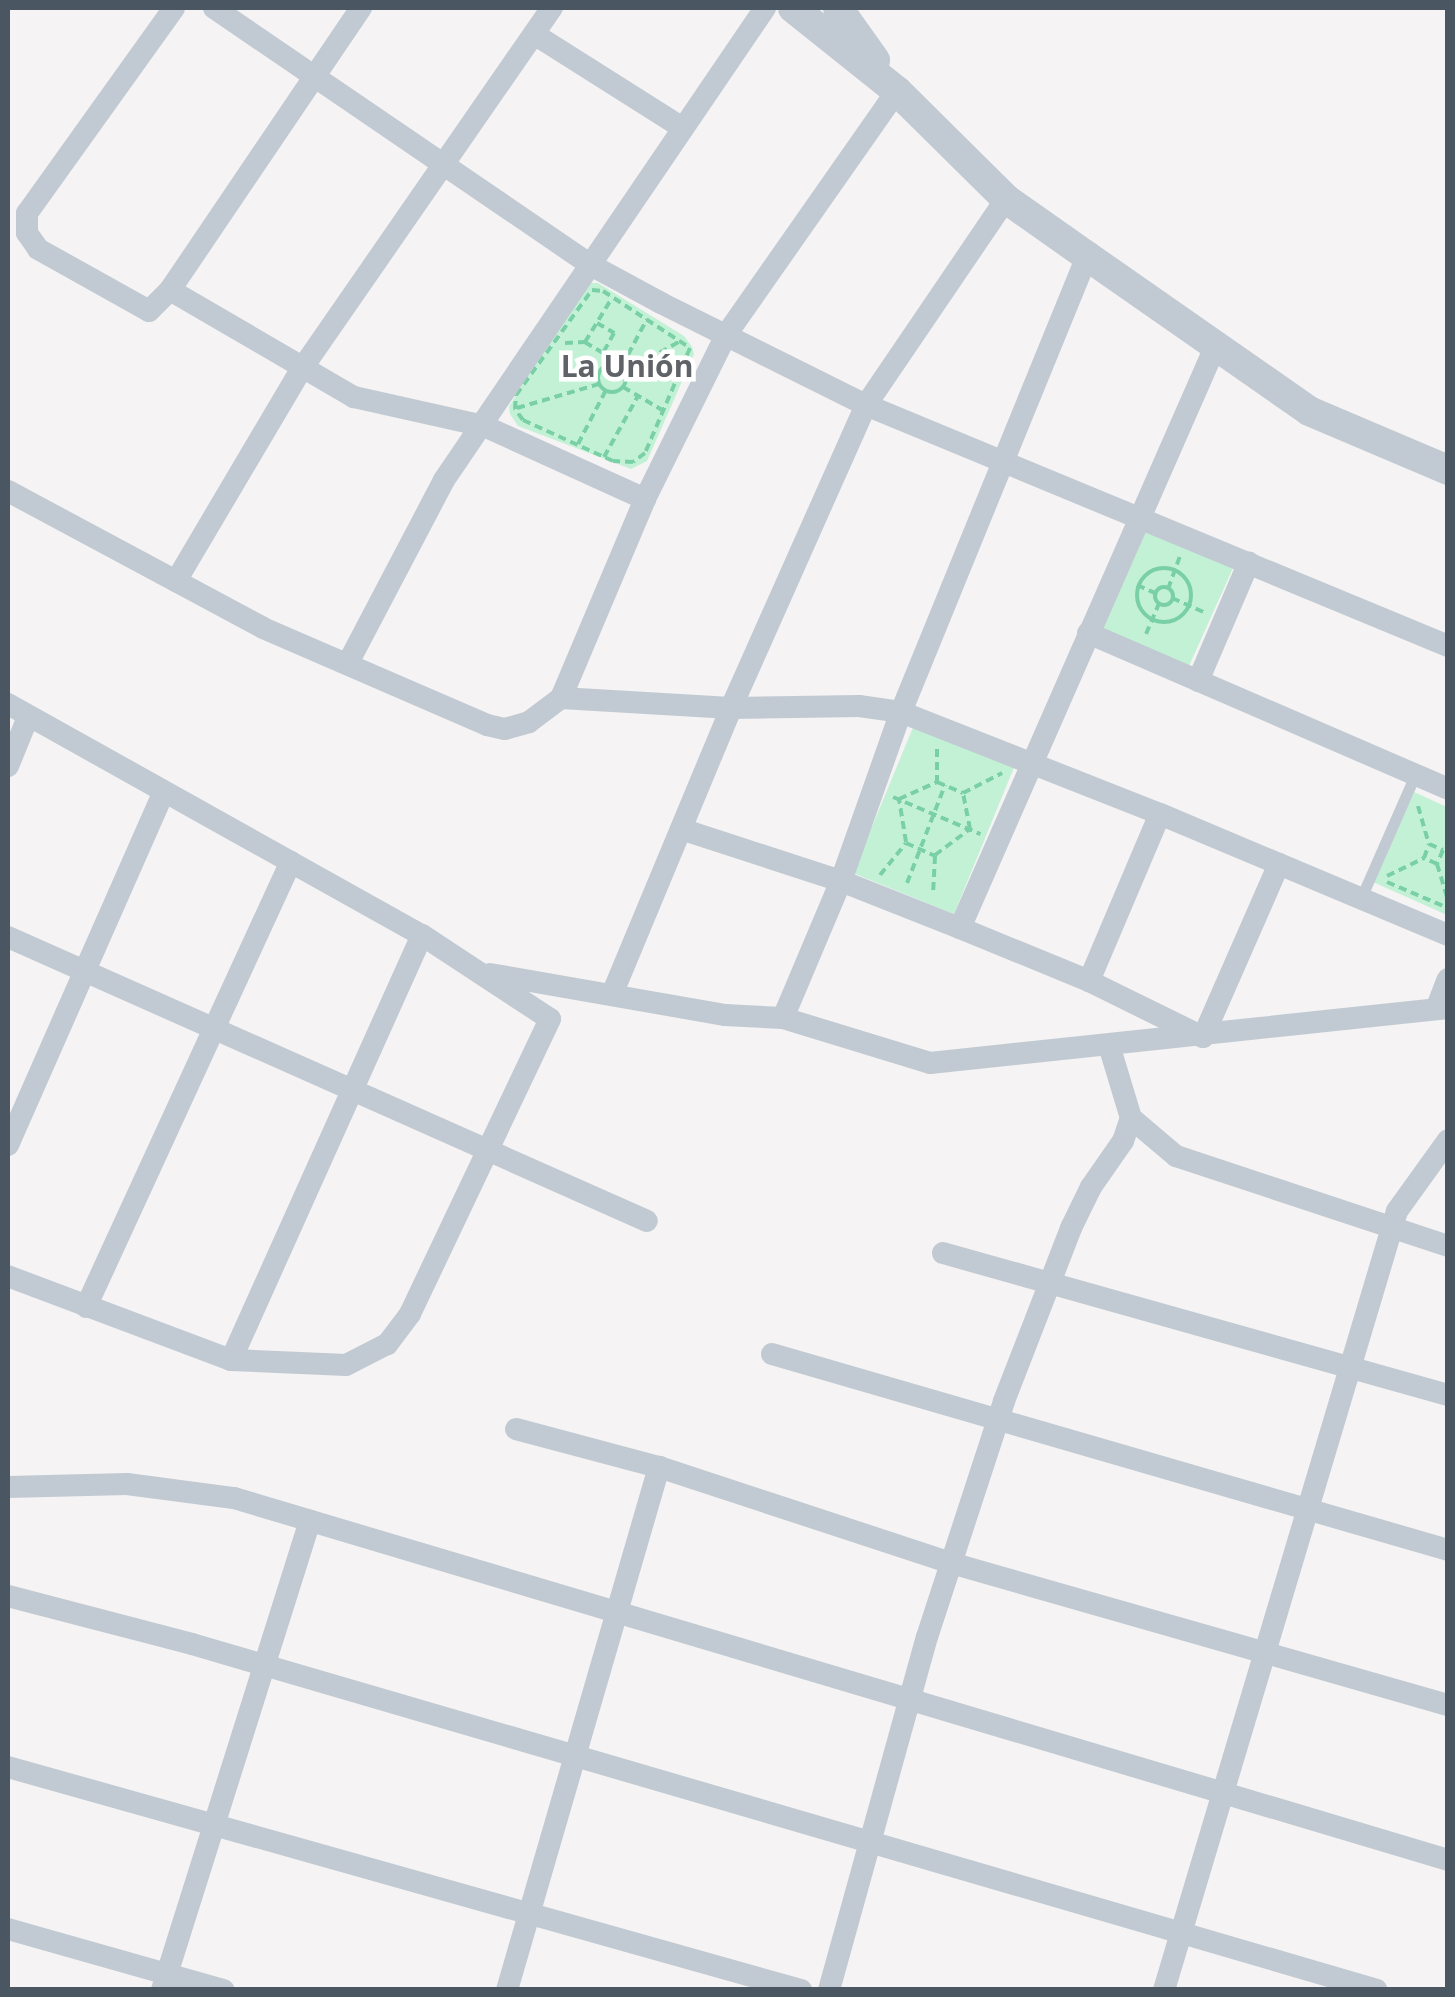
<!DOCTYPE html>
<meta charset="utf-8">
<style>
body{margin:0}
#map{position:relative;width:1455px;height:1997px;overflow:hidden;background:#f5f3f3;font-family:"Open Sans",sans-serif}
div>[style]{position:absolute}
.green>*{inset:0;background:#c3f1d5}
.path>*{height:4px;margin-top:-2px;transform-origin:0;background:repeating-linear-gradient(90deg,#7ad0a6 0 8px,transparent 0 13px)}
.path>.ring{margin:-2px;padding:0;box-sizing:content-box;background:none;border:4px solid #7ad0a6;border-radius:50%}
.service>*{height:11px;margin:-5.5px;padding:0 5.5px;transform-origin:5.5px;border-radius:5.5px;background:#c1cad2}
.minor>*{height:22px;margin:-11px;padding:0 11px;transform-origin:11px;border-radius:11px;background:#c1cad2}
.tertiary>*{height:30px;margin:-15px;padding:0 15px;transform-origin:15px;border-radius:15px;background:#c1cad2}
span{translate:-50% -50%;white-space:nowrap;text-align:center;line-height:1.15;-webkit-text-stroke:9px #fff;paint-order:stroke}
.neighbourhood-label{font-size:30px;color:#5f6368;font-weight:700}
.frame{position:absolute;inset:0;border:10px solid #4a5661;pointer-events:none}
</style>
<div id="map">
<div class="green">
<div style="clip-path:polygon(591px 283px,598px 283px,684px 336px,692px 347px,694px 354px,647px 461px,631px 469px,518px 426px,510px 414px,509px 407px,578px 290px)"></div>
<div style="clip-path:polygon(1144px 529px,1233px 568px,1189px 666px,1100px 627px)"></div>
<div style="clip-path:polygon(914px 725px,1015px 765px,954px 914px,853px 873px)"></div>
<div style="clip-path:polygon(1414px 792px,1447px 807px,1447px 915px,1373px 882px)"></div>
</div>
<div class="path">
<div style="left:592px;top:290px;width:11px;rotate:5deg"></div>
<div style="left:603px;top:291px;width:104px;rotate:33.2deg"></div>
<div style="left:690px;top:348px;width:114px;rotate:113.2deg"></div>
<div style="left:645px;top:453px;width:15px;rotate:143deg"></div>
<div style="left:633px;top:462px;width:20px;rotate:-177deg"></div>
<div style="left:613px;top:461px;width:99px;rotate:-155.5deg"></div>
<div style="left:523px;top:420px;width:14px;rotate:-126deg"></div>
<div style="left:515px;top:409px;width:14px;rotate:-86deg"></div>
<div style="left:516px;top:395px;width:130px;rotate:-54.1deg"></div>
<div style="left:597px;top:323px;width:20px;rotate:30deg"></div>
<div style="left:614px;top:333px;width:23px;rotate:119deg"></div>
<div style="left:603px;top:353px;width:21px;rotate:-149deg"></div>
<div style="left:585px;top:342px;width:52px;rotate:-58.5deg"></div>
<div style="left:565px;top:343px;width:20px;rotate:-3deg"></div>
<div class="ring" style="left:598px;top:364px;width:24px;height:24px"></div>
<div style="left:622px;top:366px;width:53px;rotate:-62deg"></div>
<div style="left:626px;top:372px;width:64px;rotate:-29.7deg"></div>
<div style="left:623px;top:387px;width:45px;rotate:30.5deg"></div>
<div style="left:517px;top:408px;width:85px;rotate:-16.3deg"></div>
<div style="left:578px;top:444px;width:61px;rotate:-62.6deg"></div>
<div style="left:604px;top:457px;width:70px;rotate:-60.9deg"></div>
<div class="ring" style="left:1137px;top:568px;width:50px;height:50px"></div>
<div style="left:1137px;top:585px;width:20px;rotate:24deg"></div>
<div class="ring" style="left:1155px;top:587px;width:14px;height:14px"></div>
<div style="left:1168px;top:589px;width:35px;rotate:-70deg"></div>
<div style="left:1172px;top:598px;width:35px;rotate:24deg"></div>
<div style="left:1146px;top:634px;width:34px;rotate:-67deg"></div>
<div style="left:937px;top:749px;width:33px;rotate:90deg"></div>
<div style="left:937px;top:782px;width:28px;rotate:23deg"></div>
<div style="left:963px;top:793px;width:44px;rotate:-27.1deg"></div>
<div style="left:893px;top:797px;width:95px;rotate:23deg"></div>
<div style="left:1418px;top:806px;width:40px;rotate:74deg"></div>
<div style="left:906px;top:842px;width:44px;rotate:-99.2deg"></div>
<div style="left:899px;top:799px;width:42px;rotate:-24.1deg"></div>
<div style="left:935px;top:855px;width:44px;rotate:-36.6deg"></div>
<div style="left:970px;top:829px;width:37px;rotate:-101deg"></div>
<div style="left:1437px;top:864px;width:14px;rotate:-155deg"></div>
<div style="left:1424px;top:858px;width:15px;rotate:-70deg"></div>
<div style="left:1429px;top:844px;width:15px;rotate:23deg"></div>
<div style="left:1443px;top:850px;width:15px;rotate:113deg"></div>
<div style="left:1437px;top:864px;width:37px;rotate:73deg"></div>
<div style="left:880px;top:875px;width:41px;rotate:-50.9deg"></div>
<div style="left:906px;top:843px;width:32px;rotate:24deg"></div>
<div style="left:935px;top:856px;width:37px;rotate:93deg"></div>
<div style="left:1387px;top:876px;width:41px;rotate:-25.9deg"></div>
<div style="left:1387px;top:882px;width:66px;rotate:23.1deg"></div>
<div style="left:907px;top:883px;width:105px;rotate:-68.8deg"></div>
</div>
<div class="service">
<div style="left:1361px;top:898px;width:134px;rotate:-66.3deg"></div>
</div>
<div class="minor">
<div style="left:174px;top:8px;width:252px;rotate:125.6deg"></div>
<div style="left:27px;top:213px;width:20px;rotate:90deg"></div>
<div style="left:27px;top:233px;width:19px;rotate:55deg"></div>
<div style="left:38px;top:249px;width:127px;rotate:29.2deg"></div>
<div style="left:149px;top:311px;width:30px;rotate:-45deg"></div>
<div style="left:170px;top:290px;width:341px;rotate:-55.9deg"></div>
<div style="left:214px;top:8px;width:454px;rotate:34.3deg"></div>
<div style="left:589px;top:264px;width:82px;rotate:28.4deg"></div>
<div style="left:661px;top:303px;width:229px;rotate:26.5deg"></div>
<div style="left:866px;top:405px;width:630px;rotate:22.49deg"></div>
<div style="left:534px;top:34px;width:174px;rotate:32.3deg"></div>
<div style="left:170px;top:290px;width:213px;rotate:30.2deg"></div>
<div style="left:354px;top:397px;width:133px;rotate:12.6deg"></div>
<div style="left:484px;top:426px;width:177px;rotate:24.4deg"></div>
<div style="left:8px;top:491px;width:289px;rotate:28.2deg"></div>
<div style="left:263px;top:628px;width:244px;rotate:23.4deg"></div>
<div style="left:487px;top:725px;width:18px;rotate:13deg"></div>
<div style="left:505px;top:729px;width:25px;rotate:-16deg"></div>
<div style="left:529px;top:722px;width:40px;rotate:-37deg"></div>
<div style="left:561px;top:698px;width:216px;rotate:-67.1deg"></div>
<div style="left:645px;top:499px;width:183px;rotate:-63.7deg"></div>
<div style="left:726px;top:335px;width:298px;rotate:-55deg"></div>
<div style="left:176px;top:581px;width:245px;rotate:-59.4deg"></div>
<div style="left:301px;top:370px;width:441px;rotate:-55.3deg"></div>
<div style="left:1088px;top:633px;width:392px;rotate:23.4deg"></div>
<div style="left:348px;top:663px;width:207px;rotate:-62.3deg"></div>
<div style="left:444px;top:480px;width:571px;rotate:-55.78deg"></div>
<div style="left:1198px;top:681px;width:129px;rotate:-66.8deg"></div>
<div style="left:561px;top:698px;width:170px;rotate:3.4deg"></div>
<div style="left:731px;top:708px;width:128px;rotate:-0.9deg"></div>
<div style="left:859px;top:706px;width:42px;rotate:8.1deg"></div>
<div style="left:901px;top:712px;width:278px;rotate:21.5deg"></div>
<div style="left:1160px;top:814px;width:312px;rotate:22.8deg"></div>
<div style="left:8px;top:704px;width:474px;rotate:29.2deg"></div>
<div style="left:422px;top:935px;width:153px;rotate:33.3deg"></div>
<div style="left:550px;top:1019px;width:327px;rotate:115.4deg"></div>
<div style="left:410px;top:1314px;width:38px;rotate:127deg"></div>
<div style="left:387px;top:1344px;width:46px;rotate:152.9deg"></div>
<div style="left:346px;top:1365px;width:115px;rotate:-177.5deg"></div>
<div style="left:231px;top:1360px;width:238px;rotate:-159.4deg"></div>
<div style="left:8px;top:766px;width:53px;rotate:-67.8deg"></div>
<div style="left:681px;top:829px;width:168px;rotate:18deg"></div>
<div style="left:841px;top:881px;width:128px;rotate:21.6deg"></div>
<div style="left:960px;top:928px;width:139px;rotate:22.3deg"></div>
<div style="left:1089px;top:981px;width:127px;rotate:26.2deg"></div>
<div style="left:1203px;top:1037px;width:189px;rotate:-66.3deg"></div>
<div style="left:960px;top:928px;width:634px;rotate:-66.3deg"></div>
<div style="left:8px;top:937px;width:699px;rotate:23.96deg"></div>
<div style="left:490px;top:974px;width:239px;rotate:9.9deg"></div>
<div style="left:725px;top:1015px;width:58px;rotate:3deg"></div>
<div style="left:783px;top:1018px;width:154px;rotate:17deg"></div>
<div style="left:930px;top:1063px;width:521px;rotate:-6.06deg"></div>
<div style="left:1089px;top:981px;width:181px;rotate:-67deg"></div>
<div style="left:613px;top:992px;width:308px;rotate:-67.4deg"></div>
<div style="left:731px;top:708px;width:332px;rotate:-66deg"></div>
<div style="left:866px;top:405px;width:249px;rotate:-55.8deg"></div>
<div style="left:1437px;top:1007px;width:30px;rotate:-69deg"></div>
<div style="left:783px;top:1018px;width:149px;rotate:-67.1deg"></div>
<div style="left:841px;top:881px;width:179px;rotate:-70.5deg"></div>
<div style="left:901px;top:712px;width:492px;rotate:-67.8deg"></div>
<div style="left:1131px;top:1118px;width:59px;rotate:40.2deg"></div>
<div style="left:1176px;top:1156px;width:287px;rotate:18.3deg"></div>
<div style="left:8px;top:1145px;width:385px;rotate:-66.2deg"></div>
<div style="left:943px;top:1253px;width:525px;rotate:15.71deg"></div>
<div style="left:86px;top:1307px;width:490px;rotate:-65.3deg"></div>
<div style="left:772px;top:1354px;width:704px;rotate:16.17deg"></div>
<div style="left:231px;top:1360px;width:466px;rotate:-65.8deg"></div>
<div style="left:516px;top:1429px;width:148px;rotate:14.9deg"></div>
<div style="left:659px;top:1467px;width:307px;rotate:18.2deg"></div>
<div style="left:951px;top:1563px;width:517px;rotate:15.95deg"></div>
<div style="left:8px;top:1487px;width:119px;rotate:-1.4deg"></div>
<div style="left:127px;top:1484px;width:108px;rotate:7.5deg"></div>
<div style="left:234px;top:1498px;width:1267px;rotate:16.6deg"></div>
<div style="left:8px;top:1596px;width:190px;rotate:14.6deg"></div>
<div style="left:192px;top:1644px;width:1234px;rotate:16.28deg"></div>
<div style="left:8px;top:1767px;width:824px;rotate:15.71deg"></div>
<div style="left:8px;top:1929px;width:224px;rotate:15.8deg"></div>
<div style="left:162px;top:1990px;width:492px;rotate:-72.5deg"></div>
<div style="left:507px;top:1990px;width:545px;rotate:-73.79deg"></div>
<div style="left:829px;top:1990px;width:366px;rotate:-74.5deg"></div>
<div style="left:927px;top:1637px;width:248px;rotate:-71.9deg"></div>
<div style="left:1004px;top:1401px;width:186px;rotate:-68.8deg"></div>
<div style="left:1071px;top:1228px;width:46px;rotate:-64deg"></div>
<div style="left:1091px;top:1187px;width:56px;rotate:-55.2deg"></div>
<div style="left:1123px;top:1141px;width:24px;rotate:-71deg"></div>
<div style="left:1131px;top:1118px;width:76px;rotate:-106.8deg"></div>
<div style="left:1164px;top:1990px;width:813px;rotate:-73.35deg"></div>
<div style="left:1397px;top:1211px;width:87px;rotate:-54.3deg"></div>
</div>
<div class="tertiary">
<div style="left:793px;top:8px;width:133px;rotate:38.6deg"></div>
<div style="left:897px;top:91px;width:153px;rotate:44.7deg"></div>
<div style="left:1006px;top:199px;width:99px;rotate:35.1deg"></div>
<div style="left:1087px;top:256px;width:271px;rotate:34.9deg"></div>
<div style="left:1309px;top:411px;width:151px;rotate:23deg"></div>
<div style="left:838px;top:8px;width:64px;rotate:54.6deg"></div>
</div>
<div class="neighbourhood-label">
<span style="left:627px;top:366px">La Unión</span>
</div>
<div class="frame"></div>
</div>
